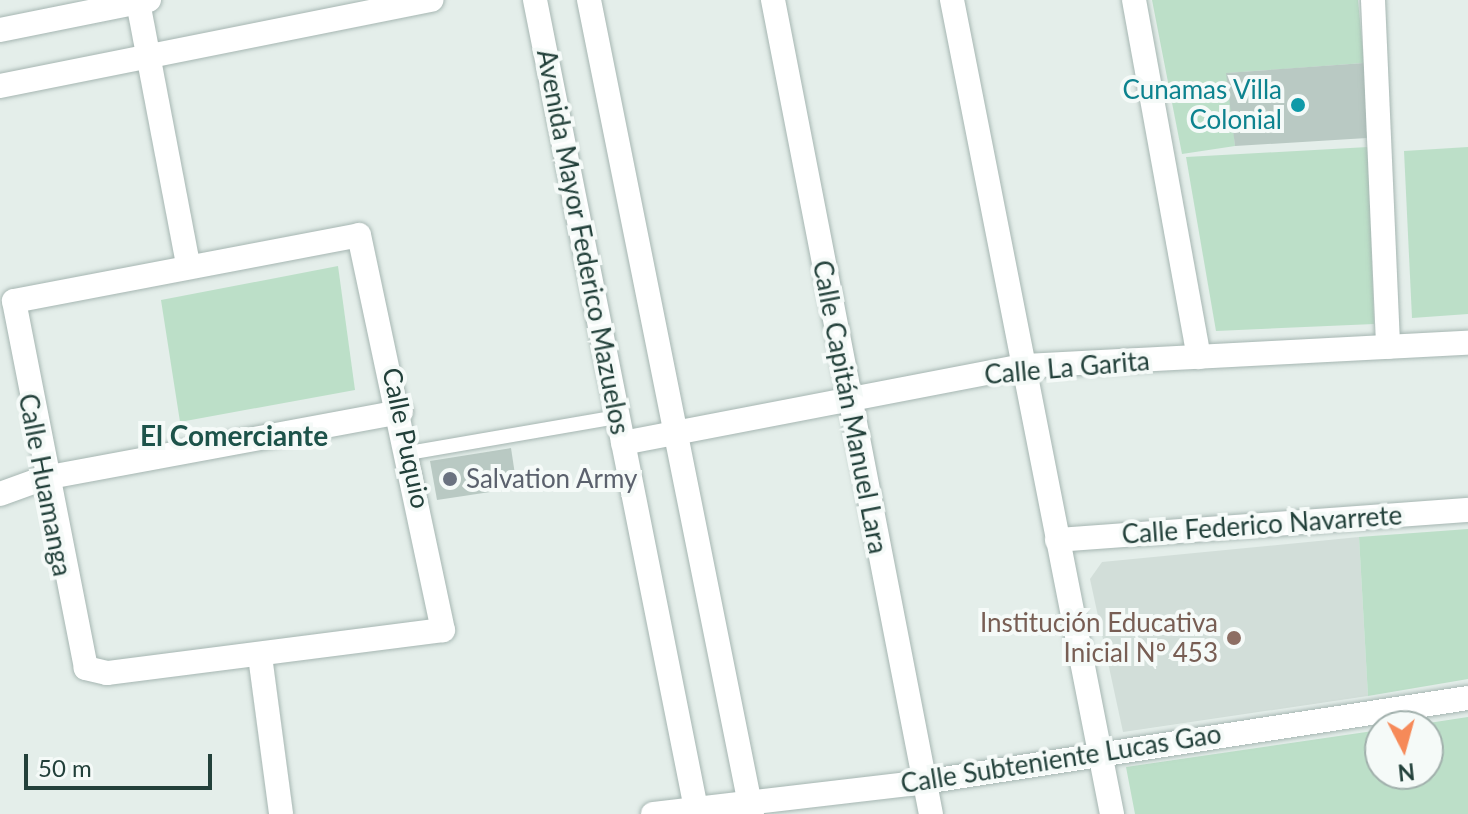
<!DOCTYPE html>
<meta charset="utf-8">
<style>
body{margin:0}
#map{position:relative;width:1468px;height:814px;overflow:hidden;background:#e4eeea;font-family:Lato,sans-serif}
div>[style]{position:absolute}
.built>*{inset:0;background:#d2ded9}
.green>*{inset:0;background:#bcdfc8}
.building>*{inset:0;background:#b9c9c3}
.roads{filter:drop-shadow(0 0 2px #a6b6b2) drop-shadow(0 0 2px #a6b6b2)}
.service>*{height:14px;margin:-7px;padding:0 7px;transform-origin:7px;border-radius:7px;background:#fff}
.minor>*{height:24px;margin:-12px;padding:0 12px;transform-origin:12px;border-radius:12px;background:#fff}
.tertiary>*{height:24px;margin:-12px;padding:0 12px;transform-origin:12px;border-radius:12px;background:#fff}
.dots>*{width:22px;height:22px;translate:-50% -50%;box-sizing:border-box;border:4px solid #f5faf8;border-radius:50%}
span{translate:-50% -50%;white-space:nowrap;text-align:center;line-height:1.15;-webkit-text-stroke:8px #f5faf8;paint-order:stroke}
.culture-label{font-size:26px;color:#0d838f}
.right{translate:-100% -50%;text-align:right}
.street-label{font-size:26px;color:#22403a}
.worship-label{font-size:26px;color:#5b616d}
.left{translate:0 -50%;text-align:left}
.education-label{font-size:26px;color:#785e54}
.neighbourhood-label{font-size:28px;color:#1d534a;font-weight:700}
.north{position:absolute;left:1364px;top:710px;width:80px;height:80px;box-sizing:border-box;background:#f5faf8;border:2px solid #a1b0ac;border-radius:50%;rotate:174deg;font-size:22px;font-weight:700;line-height:32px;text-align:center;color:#22403a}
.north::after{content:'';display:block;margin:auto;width:28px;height:36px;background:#f68a59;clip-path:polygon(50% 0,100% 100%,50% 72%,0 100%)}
.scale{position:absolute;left:24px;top:754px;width:188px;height:36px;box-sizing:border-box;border:4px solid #22403a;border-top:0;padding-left:10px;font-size:24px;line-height:28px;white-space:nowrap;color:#22403a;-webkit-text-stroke:6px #f5faf8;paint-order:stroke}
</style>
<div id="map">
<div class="built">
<div style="clip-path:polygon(1359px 537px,1368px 696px,1123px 732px,1090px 579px,1102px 562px)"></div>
</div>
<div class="green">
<div style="clip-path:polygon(1152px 0,1358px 0,1364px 63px,1228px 73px,1235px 146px,1182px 154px)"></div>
<div style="clip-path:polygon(1368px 147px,1374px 324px,1216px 331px,1186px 157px)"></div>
<div style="clip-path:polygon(1468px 147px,1468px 314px,1412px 318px,1404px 151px)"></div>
<div style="clip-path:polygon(338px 266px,355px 390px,180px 422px,161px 300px)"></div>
<div style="clip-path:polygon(1468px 529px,1468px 679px,1368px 696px,1359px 537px)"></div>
<div style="clip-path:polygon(1468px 717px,1468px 814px,1135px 814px,1126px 767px,1380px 730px,1380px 774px,1428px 774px,1428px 726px,1409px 726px)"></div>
</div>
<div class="building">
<div style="clip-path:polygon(1364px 63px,1367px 138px,1235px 146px,1226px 73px)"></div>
<div style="clip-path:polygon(511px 448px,517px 488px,437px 500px,430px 461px)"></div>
</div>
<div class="roads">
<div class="service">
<div style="left:409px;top:453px;width:212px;rotate:-9.8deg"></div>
</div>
<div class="minor">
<div style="left:773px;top:0;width:829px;rotate:79.02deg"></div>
<div style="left:952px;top:0;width:830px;rotate:78.88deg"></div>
<div style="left:1134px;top:0;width:363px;rotate:79.7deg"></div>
<div style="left:1373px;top:0;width:347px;rotate:87.5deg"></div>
<div style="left:138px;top:2px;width:266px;rotate:79.2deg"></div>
<div style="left:359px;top:235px;width:404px;rotate:78deg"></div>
<div style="left:443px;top:630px;width:339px;rotate:172.7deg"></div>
<div style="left:107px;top:673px;width:22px;rotate:-167deg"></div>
<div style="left:86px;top:668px;width:374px;rotate:-101.1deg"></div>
<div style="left:14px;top:301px;width:351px;rotate:-10.8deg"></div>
<div style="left:623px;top:443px;width:407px;rotate:-10.9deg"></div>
<div style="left:1023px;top:366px;width:446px;rotate:-3deg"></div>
<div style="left:0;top:494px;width:47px;rotate:-20deg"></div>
<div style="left:44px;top:478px;width:363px;rotate:-10.5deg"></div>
<div style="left:1057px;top:540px;width:412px;rotate:-4.2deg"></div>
<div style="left:260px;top:656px;width:159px;rotate:82.4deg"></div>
<div style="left:653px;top:814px;width:273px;rotate:-6.7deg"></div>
<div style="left:924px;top:782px;width:550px;rotate:-8.78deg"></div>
</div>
<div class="tertiary">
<div style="left:535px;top:0;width:830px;rotate:78.74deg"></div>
<div style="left:589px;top:0;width:830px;rotate:78.68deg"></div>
<div style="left:0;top:30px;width:152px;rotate:-11.4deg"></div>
<div style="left:0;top:86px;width:440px;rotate:-11.3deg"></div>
</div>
</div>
<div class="dots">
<div style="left:1298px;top:105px;background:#0f9aa8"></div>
<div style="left:450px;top:479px;background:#6b7280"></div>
<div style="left:1234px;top:638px;background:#8d6e63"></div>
</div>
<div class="culture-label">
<span class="right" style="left:1282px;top:105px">Cunamas Villa<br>Colonial</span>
</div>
<div class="street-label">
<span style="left:583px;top:242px;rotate:79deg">Avenida Mayor Federico Mazuelos</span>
<span style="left:1067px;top:368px;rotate:-5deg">Calle La Garita</span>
<span style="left:850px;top:407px;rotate:79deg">Calle Capitán Manuel Lara</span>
<span style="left:406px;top:438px;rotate:78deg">Calle Puquio</span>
<span style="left:45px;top:485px;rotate:79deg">Calle Huamanga</span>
<span style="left:1262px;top:525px;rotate:-4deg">Calle Federico Navarrete</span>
<span style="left:1061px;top:759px;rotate:-9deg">Calle Subteniente Lucas Gao</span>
</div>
<div class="worship-label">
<span class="left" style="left:466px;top:479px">Salvation Army</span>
</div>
<div class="education-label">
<span class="right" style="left:1218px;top:638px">Institución Educativa<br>Inicial Nº 453</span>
</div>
<div class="neighbourhood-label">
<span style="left:234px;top:435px">El Comerciante</span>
</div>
<div class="north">N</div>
<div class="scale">50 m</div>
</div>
